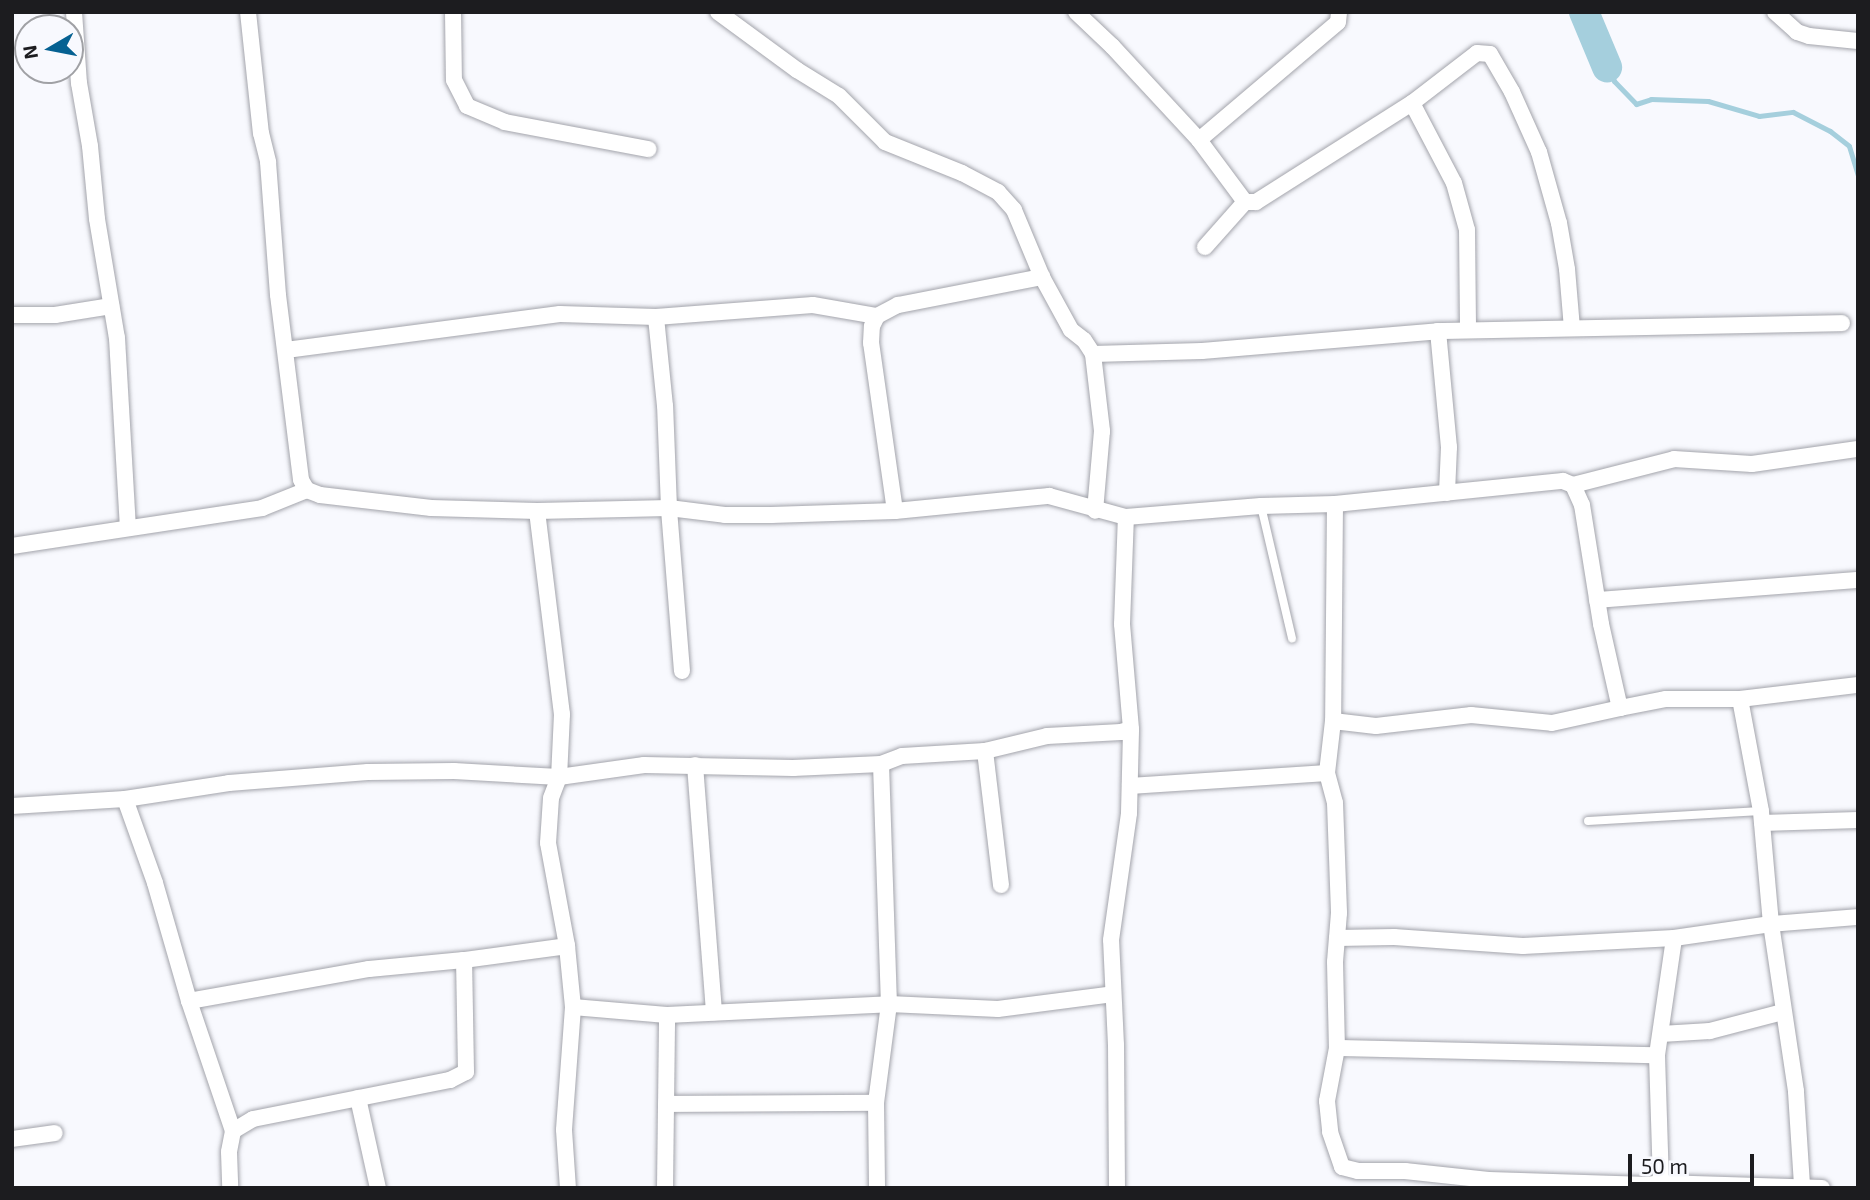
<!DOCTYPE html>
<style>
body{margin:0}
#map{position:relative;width:1870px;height:1200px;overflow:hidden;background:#f8f9fe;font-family:"Exo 2",sans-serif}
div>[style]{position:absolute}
.stream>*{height:5px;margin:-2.5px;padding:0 2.5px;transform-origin:2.5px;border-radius:2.5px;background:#a5cfdd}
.river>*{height:30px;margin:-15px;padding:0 15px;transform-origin:15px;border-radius:15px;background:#a5cfdd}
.roads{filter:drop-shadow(0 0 2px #a3a4ab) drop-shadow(0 0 2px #a3a4ab)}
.lane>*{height:8px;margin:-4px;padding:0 4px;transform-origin:4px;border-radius:4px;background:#fff}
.street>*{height:16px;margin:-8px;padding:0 8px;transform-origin:8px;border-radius:8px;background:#fff}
span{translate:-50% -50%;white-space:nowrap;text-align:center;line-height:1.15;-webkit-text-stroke:5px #f8f9fe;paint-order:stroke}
.frame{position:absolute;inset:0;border:14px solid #1c1c1f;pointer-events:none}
.north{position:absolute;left:14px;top:14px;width:70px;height:70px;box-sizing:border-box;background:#f8f9fe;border:2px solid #a0a1a5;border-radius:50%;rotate:260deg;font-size:19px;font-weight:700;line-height:28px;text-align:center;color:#1c1c1f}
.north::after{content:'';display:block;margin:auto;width:24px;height:32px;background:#056192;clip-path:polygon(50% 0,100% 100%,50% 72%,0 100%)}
.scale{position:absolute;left:1628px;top:1154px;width:126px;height:32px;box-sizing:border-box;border:4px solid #1c1c1f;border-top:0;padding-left:9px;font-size:21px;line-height:24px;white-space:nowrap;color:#1c1c1f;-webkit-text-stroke:5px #f8f9fe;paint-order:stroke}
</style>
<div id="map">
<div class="stream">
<div style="left:1607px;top:67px;width:16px;rotate:63deg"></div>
<div style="left:1614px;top:81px;width:32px;rotate:46deg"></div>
<div style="left:1636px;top:104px;width:16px;rotate:-18deg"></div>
<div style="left:1651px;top:99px;width:57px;rotate:2deg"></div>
<div style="left:1708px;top:101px;width:53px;rotate:16.4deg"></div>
<div style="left:1759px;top:116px;width:34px;rotate:-7deg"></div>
<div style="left:1793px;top:112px;width:42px;rotate:27.2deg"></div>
<div style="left:1830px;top:131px;width:24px;rotate:38deg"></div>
<div style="left:1849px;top:146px;width:30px;rotate:73deg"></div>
</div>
<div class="river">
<div style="left:1584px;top:12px;width:60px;rotate:67.3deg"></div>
</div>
<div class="roads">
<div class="lane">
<div style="left:1261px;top:506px;width:136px;rotate:76.8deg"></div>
<div style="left:1588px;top:821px;width:173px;rotate:-3.3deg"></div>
</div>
<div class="street">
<div style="left:74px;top:12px;width:71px;rotate:86deg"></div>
<div style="left:79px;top:83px;width:64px;rotate:80.1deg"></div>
<div style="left:90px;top:146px;width:73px;rotate:84.5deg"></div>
<div style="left:97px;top:219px;width:121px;rotate:80.5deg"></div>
<div style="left:117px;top:338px;width:190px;rotate:86.7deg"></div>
<div style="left:248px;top:12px;width:122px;rotate:83.9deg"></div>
<div style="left:261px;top:133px;width:30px;rotate:76deg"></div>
<div style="left:268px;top:162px;width:133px;rotate:85.7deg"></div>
<div style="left:278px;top:295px;width:186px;rotate:82.9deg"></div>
<div style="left:301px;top:480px;width:12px;rotate:59deg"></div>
<div style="left:307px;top:490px;width:14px;rotate:21deg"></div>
<div style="left:320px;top:495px;width:112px;rotate:6.7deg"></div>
<div style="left:431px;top:508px;width:106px;rotate:1.6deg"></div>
<div style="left:537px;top:511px;width:205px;rotate:83deg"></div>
<div style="left:562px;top:714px;width:63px;rotate:92.7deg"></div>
<div style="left:559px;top:777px;width:22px;rotate:111deg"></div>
<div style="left:551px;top:798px;width:45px;rotate:93.8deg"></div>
<div style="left:548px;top:843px;width:105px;rotate:79.5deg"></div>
<div style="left:567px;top:946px;width:61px;rotate:84.4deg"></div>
<div style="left:573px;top:1007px;width:123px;rotate:94.2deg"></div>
<div style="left:564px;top:1130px;width:58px;rotate:86.1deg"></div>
<div style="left:453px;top:12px;width:68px;rotate:89.2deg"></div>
<div style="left:454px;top:80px;width:29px;rotate:63deg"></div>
<div style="left:467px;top:106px;width:41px;rotate:22.8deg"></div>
<div style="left:505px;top:122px;width:146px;rotate:10.7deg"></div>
<div style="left:718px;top:12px;width:98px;rotate:36.3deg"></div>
<div style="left:797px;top:70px;width:49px;rotate:31.8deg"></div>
<div style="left:839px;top:96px;width:65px;rotate:45deg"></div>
<div style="left:885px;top:142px;width:83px;rotate:21.9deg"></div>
<div style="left:962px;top:173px;width:41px;rotate:27.8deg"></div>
<div style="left:998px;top:192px;width:24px;rotate:48deg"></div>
<div style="left:1014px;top:210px;width:73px;rotate:67.3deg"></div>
<div style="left:1042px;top:277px;width:60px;rotate:61.3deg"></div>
<div style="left:1071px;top:330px;width:16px;rotate:38deg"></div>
<div style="left:1084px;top:340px;width:17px;rotate:57deg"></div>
<div style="left:1093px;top:354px;width:78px;rotate:83.3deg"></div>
<div style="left:1102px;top:431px;width:80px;rotate:95deg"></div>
<div style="left:1076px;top:12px;width:50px;rotate:43.4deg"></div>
<div style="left:1112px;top:46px;width:128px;rotate:47.2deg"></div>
<div style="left:1199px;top:140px;width:77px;rotate:53.4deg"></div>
<div style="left:1775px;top:12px;width:30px;rotate:42deg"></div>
<div style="left:1797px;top:32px;width:13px;rotate:18deg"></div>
<div style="left:1809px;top:36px;width:49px;rotate:5.8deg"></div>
<div style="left:1412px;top:103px;width:90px;rotate:62.3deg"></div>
<div style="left:1454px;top:183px;width:49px;rotate:74.5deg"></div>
<div style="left:1467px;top:230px;width:99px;rotate:89.4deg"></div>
<div style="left:1199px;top:140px;width:182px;rotate:-40.3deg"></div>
<div style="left:1338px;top:22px;width:10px;rotate:-84deg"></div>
<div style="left:1245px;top:202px;width:11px"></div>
<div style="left:1256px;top:202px;width:185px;rotate:-32.4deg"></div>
<div style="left:1412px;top:103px;width:82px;rotate:-37.6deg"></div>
<div style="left:1477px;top:53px;width:13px;rotate:4deg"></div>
<div style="left:1490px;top:54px;width:44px;rotate:59.9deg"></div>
<div style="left:1512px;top:92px;width:66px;rotate:65.8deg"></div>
<div style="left:1539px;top:152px;width:74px;rotate:74.3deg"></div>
<div style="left:1559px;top:223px;width:47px;rotate:80.1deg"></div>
<div style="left:1567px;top:269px;width:59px;rotate:85.2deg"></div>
<div style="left:1205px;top:247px;width:60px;rotate:-48.4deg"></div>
<div style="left:12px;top:315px;width:43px"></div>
<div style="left:55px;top:315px;width:57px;rotate:-9.1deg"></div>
<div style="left:1438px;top:331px;width:404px;rotate:-1.1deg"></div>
<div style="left:286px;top:350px;width:276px;rotate:-7.5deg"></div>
<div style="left:560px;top:314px;width:96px;rotate:1.8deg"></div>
<div style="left:1093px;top:354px;width:109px;rotate:-1.6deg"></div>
<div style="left:1202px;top:351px;width:237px;rotate:-4.8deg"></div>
<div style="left:1438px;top:331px;width:117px;rotate:84.6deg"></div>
<div style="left:1449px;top:447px;width:46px;rotate:92.5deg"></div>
<div style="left:1573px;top:485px;width:104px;rotate:-14.4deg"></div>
<div style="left:1674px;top:459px;width:78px;rotate:3.7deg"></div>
<div style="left:1752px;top:464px;width:107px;rotate:-8.1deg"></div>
<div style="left:1335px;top:504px;width:217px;rotate:90.5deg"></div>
<div style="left:1333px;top:721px;width:52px;rotate:96.6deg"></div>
<div style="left:1327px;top:773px;width:31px;rotate:75deg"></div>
<div style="left:1335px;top:803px;width:110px;rotate:87.9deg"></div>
<div style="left:1339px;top:913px;width:49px;rotate:94.7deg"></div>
<div style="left:1335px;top:962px;width:86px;rotate:88.7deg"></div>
<div style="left:1337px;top:1048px;width:54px;rotate:100.7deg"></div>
<div style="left:1327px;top:1101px;width:31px;rotate:84deg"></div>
<div style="left:1330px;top:1132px;width:37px;rotate:71deg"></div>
<div style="left:1342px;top:1167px;width:16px;rotate:14deg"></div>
<div style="left:1358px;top:1171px;width:47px"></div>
<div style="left:1405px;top:1171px;width:84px;rotate:6.1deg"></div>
<div style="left:1489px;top:1180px;width:159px;rotate:1.8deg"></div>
<div style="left:1648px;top:1185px;width:13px;rotate:-9deg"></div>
<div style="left:1661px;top:1183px;width:128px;rotate:-91.8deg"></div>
<div style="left:1657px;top:1055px;width:118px;rotate:-81.7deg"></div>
<div style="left:537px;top:511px;width:132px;rotate:-1.3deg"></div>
<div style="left:669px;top:508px;width:56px;rotate:7.1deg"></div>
<div style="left:725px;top:515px;width:46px"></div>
<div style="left:771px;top:515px;width:124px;rotate:-1.8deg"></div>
<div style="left:895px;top:511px;width:155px;rotate:-5.6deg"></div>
<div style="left:1049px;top:496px;width:80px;rotate:15.3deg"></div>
<div style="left:1126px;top:517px;width:135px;rotate:-4.7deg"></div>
<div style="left:1261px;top:506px;width:74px;rotate:-1.5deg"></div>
<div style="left:1335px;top:504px;width:229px;rotate:-5.8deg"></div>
<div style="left:1563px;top:481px;width:11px;rotate:22deg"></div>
<div style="left:1573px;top:485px;width:22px;rotate:66deg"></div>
<div style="left:1582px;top:505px;width:121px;rotate:80.9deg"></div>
<div style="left:1601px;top:624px;width:86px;rotate:77.3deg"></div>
<div style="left:1620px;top:708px;width:47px;rotate:-11.1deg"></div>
<div style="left:1666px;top:699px;width:74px"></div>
<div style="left:1740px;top:699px;width:119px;rotate:-6.8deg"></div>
<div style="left:895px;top:511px;width:170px;rotate:-98.1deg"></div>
<div style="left:871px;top:343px;width:17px;rotate:-87deg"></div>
<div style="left:872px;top:326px;width:11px;rotate:-63deg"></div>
<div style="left:877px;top:316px;width:24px;rotate:-28deg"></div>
<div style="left:898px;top:305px;width:147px;rotate:-11deg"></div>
<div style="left:12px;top:546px;width:253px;rotate:-8.6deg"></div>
<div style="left:262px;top:508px;width:48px;rotate:-21.8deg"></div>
<div style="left:1597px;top:600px;width:262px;rotate:-4.4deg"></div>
<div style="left:682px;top:671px;width:164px;rotate:-94.6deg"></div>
<div style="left:669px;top:508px;width:102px;rotate:-92.2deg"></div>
<div style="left:665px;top:406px;width:89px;rotate:-95.8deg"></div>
<div style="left:656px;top:317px;width:157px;rotate:-4.4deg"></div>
<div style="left:813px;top:305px;width:65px;rotate:9.8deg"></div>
<div style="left:1333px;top:721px;width:43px;rotate:6.6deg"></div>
<div style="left:1376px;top:726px;width:96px;rotate:-6.6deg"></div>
<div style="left:1471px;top:715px;width:81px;rotate:5.6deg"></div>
<div style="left:1552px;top:723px;width:70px;rotate:-12.4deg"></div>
<div style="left:985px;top:751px;width:135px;rotate:83.2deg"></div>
<div style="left:881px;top:764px;width:240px;rotate:88.1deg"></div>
<div style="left:889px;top:1004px;width:109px;rotate:2.6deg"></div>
<div style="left:998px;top:1009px;width:116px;rotate:-7.4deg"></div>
<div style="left:695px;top:765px;width:248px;rotate:85.6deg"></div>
<div style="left:1130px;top:786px;width:197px;rotate:-3.8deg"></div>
<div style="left:125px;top:799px;width:89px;rotate:70.3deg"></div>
<div style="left:155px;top:883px;width:123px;rotate:73.9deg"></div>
<div style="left:189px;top:1001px;width:137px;rotate:71.3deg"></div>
<div style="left:233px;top:1131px;width:21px;rotate:101deg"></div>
<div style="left:229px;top:1152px;width:36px;rotate:88deg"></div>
<div style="left:12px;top:806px;width:113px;rotate:-3.5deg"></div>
<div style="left:125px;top:799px;width:105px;rotate:-8.7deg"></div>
<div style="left:229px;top:783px;width:139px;rotate:-4.5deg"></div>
<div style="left:368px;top:772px;width:86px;rotate:-0.7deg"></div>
<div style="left:454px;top:771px;width:105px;rotate:3.3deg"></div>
<div style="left:559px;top:777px;width:86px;rotate:-8deg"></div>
<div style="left:644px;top:765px;width:149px;rotate:1.2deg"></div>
<div style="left:793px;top:768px;width:88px;rotate:-2.6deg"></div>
<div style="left:881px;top:764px;width:22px;rotate:-21deg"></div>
<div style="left:902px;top:756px;width:83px;rotate:-3.4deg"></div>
<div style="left:985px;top:751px;width:64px;rotate:-13.6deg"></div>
<div style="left:1047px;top:736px;width:74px;rotate:-3.1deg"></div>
<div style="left:1121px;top:732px;width:10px;rotate:-17deg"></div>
<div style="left:1131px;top:729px;width:105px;rotate:-94.9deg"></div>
<div style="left:1122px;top:624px;width:107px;rotate:-87.9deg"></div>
<div style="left:1762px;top:823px;width:96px;rotate:-1.8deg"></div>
<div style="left:1337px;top:938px;width:57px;rotate:-1deg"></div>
<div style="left:1394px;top:937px;width:129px;rotate:4deg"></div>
<div style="left:1523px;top:946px;width:151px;rotate:-3deg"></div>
<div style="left:1674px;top:938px;width:98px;rotate:-8.2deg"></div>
<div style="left:1771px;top:924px;width:113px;rotate:-95.1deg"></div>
<div style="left:1761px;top:811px;width:114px;rotate:-100.6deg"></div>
<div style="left:189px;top:1001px;width:183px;rotate:-10.1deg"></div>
<div style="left:369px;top:969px;width:95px;rotate:-5.4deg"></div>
<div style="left:573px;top:1007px;width:94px;rotate:4.9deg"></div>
<div style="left:667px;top:1015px;width:222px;rotate:-2.8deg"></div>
<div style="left:889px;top:1004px;width:100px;rotate:97.5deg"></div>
<div style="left:876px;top:1103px;width:85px;rotate:89.3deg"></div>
<div style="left:1661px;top:1034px;width:49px;rotate:-3.5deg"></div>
<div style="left:1710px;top:1031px;width:75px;rotate:-14.6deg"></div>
<div style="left:1337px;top:1048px;width:320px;rotate:1.3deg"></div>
<div style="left:358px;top:1098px;width:92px;rotate:77.5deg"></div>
<div style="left:666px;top:1104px;width:210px;rotate:-0.3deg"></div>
<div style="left:233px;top:1131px;width:23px;rotate:-31deg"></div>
<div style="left:253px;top:1119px;width:201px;rotate:-11.2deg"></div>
<div style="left:450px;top:1080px;width:18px;rotate:-27deg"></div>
<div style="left:466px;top:1072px;width:112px;rotate:-91deg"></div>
<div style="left:464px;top:960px;width:104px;rotate:-7.7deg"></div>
<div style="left:12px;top:1139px;width:43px;rotate:-7.9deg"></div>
<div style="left:1661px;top:1183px;width:161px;rotate:1.8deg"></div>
<div style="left:1802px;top:1185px;width:94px;rotate:-93.7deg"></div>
<div style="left:1796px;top:1091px;width:169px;rotate:-98.5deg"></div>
<div style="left:1771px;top:924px;width:87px;rotate:-4.6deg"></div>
<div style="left:665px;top:1188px;width:173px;rotate:-89.3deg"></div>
<div style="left:1117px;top:1188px;width:143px;rotate:-90.4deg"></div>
<div style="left:1116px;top:1045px;width:105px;rotate:-92.7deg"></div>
<div style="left:1111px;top:940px;width:128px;rotate:-81.9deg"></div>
<div style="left:1129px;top:813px;width:84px;rotate:-88.6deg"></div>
</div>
</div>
<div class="frame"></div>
<div class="north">N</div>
<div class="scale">50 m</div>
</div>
